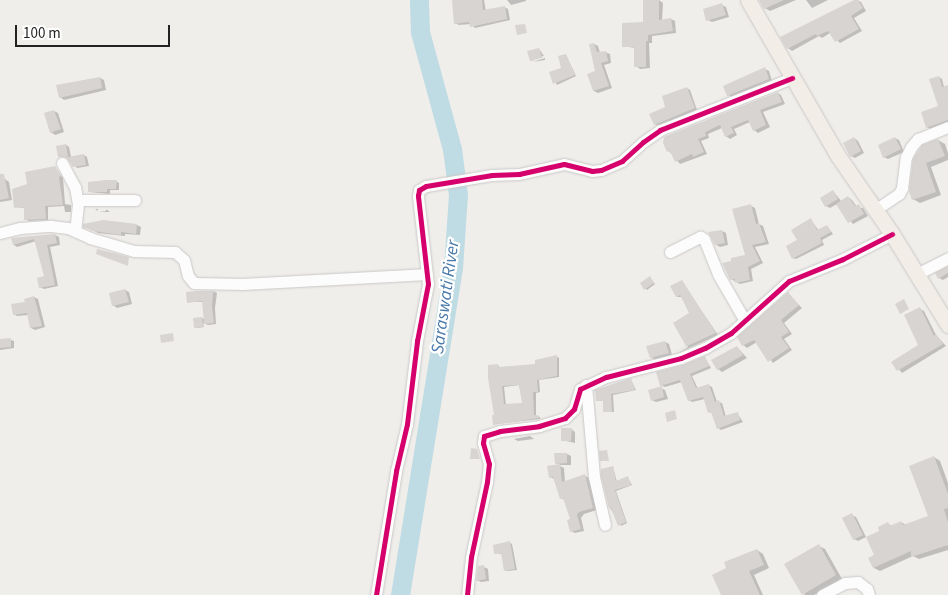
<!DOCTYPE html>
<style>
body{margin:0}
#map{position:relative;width:948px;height:595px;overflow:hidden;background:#f0eeeb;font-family:"Source Sans 3",sans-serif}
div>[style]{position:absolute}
.shadow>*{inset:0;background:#0003}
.river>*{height:19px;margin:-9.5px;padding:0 9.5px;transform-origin:9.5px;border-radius:9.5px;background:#bfdbe3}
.building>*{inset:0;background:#d7d4d2}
.roads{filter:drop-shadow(0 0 1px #c9c8c7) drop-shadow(0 0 1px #c9c8c7)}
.minor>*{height:11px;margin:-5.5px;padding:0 5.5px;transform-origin:5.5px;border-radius:5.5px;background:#fdfcfc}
.major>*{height:15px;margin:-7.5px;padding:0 7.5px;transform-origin:7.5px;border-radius:7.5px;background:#f3ede7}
.cycleway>*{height:5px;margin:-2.5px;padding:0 2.5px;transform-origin:2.5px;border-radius:2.5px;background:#d6006c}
span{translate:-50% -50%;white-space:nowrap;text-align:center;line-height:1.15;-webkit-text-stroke:4.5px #fff;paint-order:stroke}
.water-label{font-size:18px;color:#4a7aab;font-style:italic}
.scale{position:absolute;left:15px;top:25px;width:155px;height:22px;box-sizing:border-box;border:2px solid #222;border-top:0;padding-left:6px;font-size:15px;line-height:18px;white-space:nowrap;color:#222;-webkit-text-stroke:4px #fff;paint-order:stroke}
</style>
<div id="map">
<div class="shadow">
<div style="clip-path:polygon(453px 0,484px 0,486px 11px,504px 7px,508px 9px,510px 20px,475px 28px,471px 24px,459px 25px,455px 23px)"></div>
<div style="clip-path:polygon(507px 0,526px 0,526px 1px,511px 5px)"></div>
<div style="clip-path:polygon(659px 0,663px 3px,662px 20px,671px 19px,675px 21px,676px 33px,652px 36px,652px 43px,649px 43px,650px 68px,640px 69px,636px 66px,635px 48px,623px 46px,644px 24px)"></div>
<div style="clip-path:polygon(760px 0,796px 0,770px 11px,765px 8px)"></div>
<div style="clip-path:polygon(806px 0,828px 0,812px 8px)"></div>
<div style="clip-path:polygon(857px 0,861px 2px,866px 11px,854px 18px,862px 31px,840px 43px,830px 33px,822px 38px,819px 36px,792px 51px,788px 48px,782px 38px)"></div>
<div style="clip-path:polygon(722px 5px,726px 7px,729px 17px,712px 22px,708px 20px)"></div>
<div style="clip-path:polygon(594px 44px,598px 46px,600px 53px,605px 52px,610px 54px,611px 63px,604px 65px,612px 88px,598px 93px,594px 91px,589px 74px,596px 72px)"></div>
<div style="clip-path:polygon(539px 49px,544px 56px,533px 59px,533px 61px,531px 60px)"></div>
<div style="clip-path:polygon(566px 55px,576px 76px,557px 85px,551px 73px,563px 69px)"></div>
<div style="clip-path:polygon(545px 58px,545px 60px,533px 62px)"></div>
<div style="clip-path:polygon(765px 69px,769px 71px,772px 81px,732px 97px,728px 95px)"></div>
<div style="clip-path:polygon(939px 77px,942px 79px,944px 87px,948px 86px,948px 123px,930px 129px,927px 127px,940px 107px)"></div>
<div style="clip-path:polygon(100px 78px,104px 80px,106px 90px,64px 100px,60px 97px)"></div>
<div style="clip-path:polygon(687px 88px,690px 90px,697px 110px,658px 126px,655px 124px,666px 108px)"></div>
<div style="clip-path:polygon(778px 93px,781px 95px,785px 104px,763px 112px,770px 127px,758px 133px,754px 130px,750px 122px,734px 129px,737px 135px,730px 139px,726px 136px,722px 128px,708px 134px,709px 138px,701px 141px,707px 154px,680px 164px,669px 151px)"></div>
<div style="clip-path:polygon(54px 111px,58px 113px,64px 132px,55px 135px,51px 132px)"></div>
<div style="clip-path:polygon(854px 138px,858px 141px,864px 153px,855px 158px,851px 156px)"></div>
<div style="clip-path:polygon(895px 138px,899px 140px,904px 152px,888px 159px,884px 157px)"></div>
<div style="clip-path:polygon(938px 140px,945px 144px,948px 153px,948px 160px,931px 167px,941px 195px,920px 203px,913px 199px,910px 190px)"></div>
<div style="clip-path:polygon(66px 145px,69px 147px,71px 157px,84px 155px,87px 157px,89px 166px,77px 168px,68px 158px,59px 156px)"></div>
<div style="clip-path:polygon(55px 168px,63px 178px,65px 204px,71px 205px,71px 212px,65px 212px,64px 206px,48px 207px,48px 220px,28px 221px,26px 219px,26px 208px,15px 207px,28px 185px)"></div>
<div style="clip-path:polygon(5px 179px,9px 182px,12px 200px,0 202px,0 180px)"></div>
<div style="clip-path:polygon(116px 181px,119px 183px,119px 190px,110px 190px,110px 194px,89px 192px)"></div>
<div style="clip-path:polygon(833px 191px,842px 202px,848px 197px,852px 200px,857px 207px,863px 208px,868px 216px,853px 224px,837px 204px,830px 208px,826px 206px,821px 198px)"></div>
<div style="clip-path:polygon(751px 206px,755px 208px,759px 224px,763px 226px,769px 244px,755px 247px,763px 263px,751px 269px,753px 281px,740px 284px,731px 279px,747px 256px)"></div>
<div style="clip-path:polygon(95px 209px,106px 209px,110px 212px,99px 212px,106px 211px,106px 209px,98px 209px,98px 211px)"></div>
<div style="clip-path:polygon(811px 220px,819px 231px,827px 226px,833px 234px,822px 240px,824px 245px,796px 259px,793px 258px)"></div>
<div style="clip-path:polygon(137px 225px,141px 227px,140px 235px,125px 234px,125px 236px,98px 233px,89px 228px)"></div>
<div style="clip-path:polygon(722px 231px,726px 233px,728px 245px,720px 247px,715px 244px)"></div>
<div style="clip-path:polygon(55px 235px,59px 237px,60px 245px,50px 247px,58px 286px,44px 289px,40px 287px,45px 277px,36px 241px,17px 247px,14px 245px,12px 239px)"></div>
<div style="clip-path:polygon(948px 267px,948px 277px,943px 280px,939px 278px)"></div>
<div style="clip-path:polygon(651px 279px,655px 284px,647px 290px,641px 284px)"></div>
<div style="clip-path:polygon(682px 282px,718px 335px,678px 353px,688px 347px,675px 324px,691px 314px,682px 297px,677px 297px)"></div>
<div style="clip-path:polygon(125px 290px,129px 292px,132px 304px,117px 308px,113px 305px)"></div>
<div style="clip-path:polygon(215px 292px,217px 293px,215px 308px,216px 324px,208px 325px,203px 323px,204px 327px,197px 328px,195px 327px,202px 318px,205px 320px,203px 302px,188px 302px,187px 293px)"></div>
<div style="clip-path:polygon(788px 294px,802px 308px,784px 323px,792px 334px,784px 339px,792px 350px,773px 363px,757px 342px,747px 348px,743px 345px)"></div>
<div style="clip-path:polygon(34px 297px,38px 299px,45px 327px,35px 330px,31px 328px,28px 315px,17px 316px,14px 314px,26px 303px,26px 300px)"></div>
<div style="clip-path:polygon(920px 309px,924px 311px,936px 335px,946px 346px,902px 373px,893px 362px,920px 346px)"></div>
<div style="clip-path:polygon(0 340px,11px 340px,14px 341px,14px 348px,0 350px)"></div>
<div style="clip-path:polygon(665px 342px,669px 344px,672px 355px,655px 360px,651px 357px)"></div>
<div style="clip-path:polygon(737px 347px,747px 358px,722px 372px,718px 369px,713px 360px)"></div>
<div style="clip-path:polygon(evenodd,556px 356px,559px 358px,559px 377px,539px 380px,540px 392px,536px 393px,536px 416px,540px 417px,540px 419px,494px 424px,498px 365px,500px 368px,537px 365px,556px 356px,519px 385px,523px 404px,506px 405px,504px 387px,519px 385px)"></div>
<div style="clip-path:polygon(705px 358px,711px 368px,692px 376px,698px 389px,708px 385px,712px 387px,717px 402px,722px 403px,726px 417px,737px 413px,743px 422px,721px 430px,718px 428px,713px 413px,709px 412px,705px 399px,692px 402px,689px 400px,682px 382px,665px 387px,661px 385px,683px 366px)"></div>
<div style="clip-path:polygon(631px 380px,636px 390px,613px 395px,614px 412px,604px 411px,604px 401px,597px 400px)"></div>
<div style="clip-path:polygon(661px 388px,665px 390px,668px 399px,656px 402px,652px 400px)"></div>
<div style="clip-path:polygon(571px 429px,575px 432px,575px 443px,562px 440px)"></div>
<div style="clip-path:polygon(530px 436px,534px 439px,518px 441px,514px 439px)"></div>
<div style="clip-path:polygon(567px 454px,571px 456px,571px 465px,560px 465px,556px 463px)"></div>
<div style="clip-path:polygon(934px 457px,940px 461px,948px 483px,948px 550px,919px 559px,913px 556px,880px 571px,874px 568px,876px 556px,881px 532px,888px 524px,892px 526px,901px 522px,906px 525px,930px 517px)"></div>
<div style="clip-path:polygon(560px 466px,564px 468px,565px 482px,585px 476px,589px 478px,597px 510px,584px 514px,581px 518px,584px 531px,575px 533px,571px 531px,571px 520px,565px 500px,561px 498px,554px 479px,550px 477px)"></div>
<div style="clip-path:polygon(613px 467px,617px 482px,628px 478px,632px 485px,616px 491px,627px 523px,621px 526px,610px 508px)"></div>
<div style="clip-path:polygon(852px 515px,856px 517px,866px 537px,858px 541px,854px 539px)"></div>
<div style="clip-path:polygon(510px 543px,512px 544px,517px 570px,508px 571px,505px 570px,502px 554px,495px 553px)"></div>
<div style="clip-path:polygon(819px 546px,825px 549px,842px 579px,814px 595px,804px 595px)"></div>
<div style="clip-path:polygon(757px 550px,763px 554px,769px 568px,754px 575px,763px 595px,722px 595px)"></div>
<div style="clip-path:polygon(484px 567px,488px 569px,489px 581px,481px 582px,477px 580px)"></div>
</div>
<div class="river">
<div style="left:400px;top:595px;width:331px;rotate:-80.8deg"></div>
<div style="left:453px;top:268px;width:73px;rotate:-86.1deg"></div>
<div style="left:458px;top:195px;width:46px;rotate:-97.4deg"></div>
<div style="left:452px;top:149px;width:121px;rotate:-105.3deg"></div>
<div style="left:420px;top:32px;width:32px;rotate:-92deg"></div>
</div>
<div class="building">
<div style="clip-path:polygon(452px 0,482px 0,483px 10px,505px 6px,507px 19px,470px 27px,469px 22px,454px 24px)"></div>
<div style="clip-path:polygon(643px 0,659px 0,659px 20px,671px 18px,673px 31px,648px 35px,648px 41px,646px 41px,646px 67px,634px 67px,634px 47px,622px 47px,622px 23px,643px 22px)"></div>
<div style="clip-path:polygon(759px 0,784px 0,764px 9px)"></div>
<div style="clip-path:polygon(854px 0,858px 0,863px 8px,851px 16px,859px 29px,835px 42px,828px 31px,817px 36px,816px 34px,787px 49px,780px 37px)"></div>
<div style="clip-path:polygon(722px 3px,726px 15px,706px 21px,703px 9px)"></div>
<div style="clip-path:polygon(525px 24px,527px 33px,517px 35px,515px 25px)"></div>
<div style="clip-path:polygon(594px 43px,597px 52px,606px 51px,608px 61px,601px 63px,609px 86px,593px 91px,587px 74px,595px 71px,589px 44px)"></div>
<div style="clip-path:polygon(539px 48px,542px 58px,530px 61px,527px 51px)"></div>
<div style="clip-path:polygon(566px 54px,575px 75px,553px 84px,549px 72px,561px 68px,558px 56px)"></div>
<div style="clip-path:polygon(765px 67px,769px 79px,727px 96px,723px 86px)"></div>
<div style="clip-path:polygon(939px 76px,942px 87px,948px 85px,948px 120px,926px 128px,921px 112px,938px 106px,929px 79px)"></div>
<div style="clip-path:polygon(100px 77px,102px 88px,59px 98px,56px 85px)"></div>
<div style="clip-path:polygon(687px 87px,695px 108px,654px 125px,649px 114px,665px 107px,662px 96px)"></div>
<div style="clip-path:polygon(778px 92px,782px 102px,760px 110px,766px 125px,753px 131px,748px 120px,731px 127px,734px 133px,725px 137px,720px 125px,705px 132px,706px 136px,698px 139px,704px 152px,693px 157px,692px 154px,675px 162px,670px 151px,667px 152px,663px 143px,664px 137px)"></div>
<div style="clip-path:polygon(54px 110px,61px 129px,50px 133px,44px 113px)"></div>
<div style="clip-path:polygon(854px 137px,861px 151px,850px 157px,843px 143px)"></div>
<div style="clip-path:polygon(895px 137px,901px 149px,883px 158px,878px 145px)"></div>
<div style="clip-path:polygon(938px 139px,945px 156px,926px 163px,936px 192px,912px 200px,909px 191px,913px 159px,922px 145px)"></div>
<div style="clip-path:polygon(66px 144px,68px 157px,84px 154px,86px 165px,73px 167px,66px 157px,58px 157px,56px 146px)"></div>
<div style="clip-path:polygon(55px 166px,61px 176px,59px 177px,63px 205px,45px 206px,46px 219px,24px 220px,24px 207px,14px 208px,12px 189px,27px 184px,25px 172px)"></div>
<div style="clip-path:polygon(0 174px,4px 174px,9px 198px,0 200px)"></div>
<div style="clip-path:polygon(106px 180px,117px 180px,116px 189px,107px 189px,107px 192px,88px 192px,88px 182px)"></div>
<div style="clip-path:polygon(833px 190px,838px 199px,825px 207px,820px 198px)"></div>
<div style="clip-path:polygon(848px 196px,855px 206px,859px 204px,864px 214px,848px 223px,836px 204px)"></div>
<div style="clip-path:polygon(751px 204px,756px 224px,759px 223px,766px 242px,752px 245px,760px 261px,748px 267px,750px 280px,735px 283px,735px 279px,730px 280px,722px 263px,731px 261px,731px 258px,745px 255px,732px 209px)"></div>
<div style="clip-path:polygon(811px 218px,817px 230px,827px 225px,831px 232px,820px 238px,822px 243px,792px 259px,786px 246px,797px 240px,791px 230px)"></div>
<div style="clip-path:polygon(103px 220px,137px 224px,136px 234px,121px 232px,121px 235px,93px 231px,83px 227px,83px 224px)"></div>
<div style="clip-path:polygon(722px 230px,725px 243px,715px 245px,708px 232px)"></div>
<div style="clip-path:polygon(55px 234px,57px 243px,47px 245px,55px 285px,39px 288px,37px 278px,44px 276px,34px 239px,13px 245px,11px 238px)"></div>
<div style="clip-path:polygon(97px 249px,129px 257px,128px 266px,96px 254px)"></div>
<div style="clip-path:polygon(948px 266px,948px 273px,938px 279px,935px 273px)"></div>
<div style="clip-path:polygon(650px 276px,654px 283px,644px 290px,640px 283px)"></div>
<div style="clip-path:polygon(682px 280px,716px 333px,674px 352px,686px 346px,673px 323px,689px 313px,680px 295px,676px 297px,670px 286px)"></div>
<div style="clip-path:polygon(125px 289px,129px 302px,112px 306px,109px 293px)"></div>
<div style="clip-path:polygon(197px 291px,216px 291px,213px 293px,212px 306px,214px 323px,204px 324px,202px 301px,187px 303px,186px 292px)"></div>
<div style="clip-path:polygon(788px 292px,799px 305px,781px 320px,789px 332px,781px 337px,789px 348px,768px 362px,754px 340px,742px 346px,737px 337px)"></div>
<div style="clip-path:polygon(34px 296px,42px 326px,30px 328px,27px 313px,13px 315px,11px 304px,25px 302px,24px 299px)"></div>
<div style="clip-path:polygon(904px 299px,909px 309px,900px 314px,895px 304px)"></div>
<div style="clip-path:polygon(920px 307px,934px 336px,936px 334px,943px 344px,897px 371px,891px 362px,918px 345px,904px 315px)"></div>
<div style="clip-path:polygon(202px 317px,203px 327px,194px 328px,193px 318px)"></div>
<div style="clip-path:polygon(173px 333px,174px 341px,161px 343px,160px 335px)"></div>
<div style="clip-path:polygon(11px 338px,11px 347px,0 348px,0 339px)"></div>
<div style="clip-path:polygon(665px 341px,669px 353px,650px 358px,646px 346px)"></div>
<div style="clip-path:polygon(737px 346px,743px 355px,717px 370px,711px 360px)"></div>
<div style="clip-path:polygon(evenodd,557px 355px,557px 376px,537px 380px,538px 392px,533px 392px,534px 415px,538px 415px,539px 418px,493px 425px,492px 415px,494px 415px,488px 378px,488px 365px,498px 364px,498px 367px,535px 364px,535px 360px,557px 355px,519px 385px,522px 403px,504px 404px,502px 386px,519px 385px)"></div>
<div style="clip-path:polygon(705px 356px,709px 366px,690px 374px,696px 388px,709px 384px,715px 402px,719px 400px,724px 416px,738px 412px,740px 420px,717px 429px,711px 412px,708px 413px,703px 397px,688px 401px,680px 380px,660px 386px,656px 372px,683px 365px)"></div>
<div style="clip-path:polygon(631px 378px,635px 390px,611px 394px,612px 412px,603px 412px,603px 401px,596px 401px,595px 390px)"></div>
<div style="clip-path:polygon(662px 386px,664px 397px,651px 401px,648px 390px)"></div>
<div style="clip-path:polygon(675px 410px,677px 419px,667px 422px,665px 413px)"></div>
<div style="clip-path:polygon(561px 428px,572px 428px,571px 441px,561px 441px)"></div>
<div style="clip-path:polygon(471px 448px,477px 449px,480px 459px,470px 459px)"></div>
<div style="clip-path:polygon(607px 450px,609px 461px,600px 461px,599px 451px)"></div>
<div style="clip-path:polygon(554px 453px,567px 453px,567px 463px,555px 464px)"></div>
<div style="clip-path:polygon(934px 456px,948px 494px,948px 508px,944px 509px,948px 523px,948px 545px,911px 557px,911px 551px,873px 568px,868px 558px,874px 555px,866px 537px,879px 531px,878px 527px,888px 522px,890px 526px,901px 521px,903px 525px,928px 516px,909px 466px)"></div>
<div style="clip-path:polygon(560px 464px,562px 482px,585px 474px,593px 508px,579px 512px,577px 515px,581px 529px,570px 532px,567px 520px,570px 519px,563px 498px,560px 499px,553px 477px,549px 478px,547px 466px)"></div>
<div style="clip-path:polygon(613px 466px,616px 481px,628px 476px,631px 485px,615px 490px,626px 522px,618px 526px,611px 508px,609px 508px,601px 476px,601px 469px)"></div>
<div style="clip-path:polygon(852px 513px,863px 535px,853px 540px,842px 518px)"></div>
<div style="clip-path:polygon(510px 541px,515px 569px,504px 571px,501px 553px,494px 554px,493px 545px)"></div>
<div style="clip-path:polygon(819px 544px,836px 575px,802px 595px,784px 564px)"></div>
<div style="clip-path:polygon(757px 549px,764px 565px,749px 571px,760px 595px,721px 595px,712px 575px,726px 568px,724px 562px)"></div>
<div style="clip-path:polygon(484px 565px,486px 579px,476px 581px,478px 566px)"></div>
</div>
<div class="roads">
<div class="minor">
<div style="left:62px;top:163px;width:27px;rotate:62deg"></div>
<div style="left:75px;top:187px;width:17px;rotate:80deg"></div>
<div style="left:78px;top:204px;width:27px;rotate:96deg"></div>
<div style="left:78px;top:200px;width:57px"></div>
<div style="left:875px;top:210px;width:29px;rotate:-34deg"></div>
<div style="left:899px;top:194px;width:7px;rotate:-63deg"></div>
<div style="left:902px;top:188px;width:31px;rotate:-83deg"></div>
<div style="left:906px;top:157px;width:11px;rotate:-63deg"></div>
<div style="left:911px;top:147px;width:11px;rotate:-49deg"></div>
<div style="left:918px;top:139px;width:32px;rotate:-22deg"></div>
<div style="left:0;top:233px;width:21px;rotate:-14deg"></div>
<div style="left:20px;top:228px;width:31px;rotate:-4deg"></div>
<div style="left:51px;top:226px;width:17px;rotate:7deg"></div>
<div style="left:68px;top:228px;width:24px;rotate:24deg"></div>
<div style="left:90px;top:238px;width:46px;rotate:16.5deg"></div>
<div style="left:134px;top:251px;width:41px;rotate:1.4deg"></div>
<div style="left:175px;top:252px;width:12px;rotate:42deg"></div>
<div style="left:184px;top:260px;width:16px;rotate:76deg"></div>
<div style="left:188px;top:276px;width:9px;rotate:49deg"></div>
<div style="left:194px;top:283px;width:49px;rotate:1.2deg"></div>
<div style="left:243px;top:284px;width:184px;rotate:-3.1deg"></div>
<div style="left:670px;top:252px;width:34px;rotate:-27deg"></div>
<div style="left:700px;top:237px;width:4px;rotate:27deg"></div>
<div style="left:704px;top:239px;width:38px;rotate:68deg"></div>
<div style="left:718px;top:274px;width:54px;rotate:60.1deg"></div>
<div style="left:917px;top:274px;width:35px;rotate:-27deg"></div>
<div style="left:586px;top:385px;width:92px;rotate:85deg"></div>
<div style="left:594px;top:477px;width:49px;rotate:77.1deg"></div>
<div style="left:376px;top:595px;width:126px;rotate:-80.8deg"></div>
<div style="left:396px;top:471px;width:48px;rotate:-76.8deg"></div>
<div style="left:407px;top:424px;width:84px;rotate:-83.1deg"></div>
<div style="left:417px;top:341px;width:58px;rotate:-79.1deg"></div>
<div style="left:428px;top:284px;width:89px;rotate:-96.5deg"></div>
<div style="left:418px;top:196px;width:6px;rotate:-81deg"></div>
<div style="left:419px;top:190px;width:8px;rotate:-30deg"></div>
<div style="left:426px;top:186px;width:67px;rotate:-9.5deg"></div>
<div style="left:492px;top:175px;width:27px;rotate:-2deg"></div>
<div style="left:519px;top:174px;width:46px;rotate:-12.5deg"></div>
<div style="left:564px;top:164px;width:29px;rotate:14deg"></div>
<div style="left:592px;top:171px;width:9px;rotate:-6deg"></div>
<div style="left:601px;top:170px;width:23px;rotate:-23deg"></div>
<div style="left:622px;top:161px;width:28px;rotate:-42deg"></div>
<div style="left:643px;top:142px;width:21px;rotate:-35deg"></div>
<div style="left:660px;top:130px;width:142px;rotate:-21.5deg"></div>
<div style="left:467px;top:595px;width:38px;rotate:-84deg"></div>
<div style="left:471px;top:557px;width:77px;rotate:-78deg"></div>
<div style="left:487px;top:482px;width:18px;rotate:-84deg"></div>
<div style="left:489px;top:464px;width:22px;rotate:-106deg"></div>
<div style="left:483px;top:443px;width:7px;rotate:-82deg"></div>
<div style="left:484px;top:436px;width:17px;rotate:-17deg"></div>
<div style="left:500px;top:431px;width:39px;rotate:-7deg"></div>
<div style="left:539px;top:426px;width:27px;rotate:-17deg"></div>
<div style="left:565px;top:418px;width:13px;rotate:-45deg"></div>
<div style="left:574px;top:409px;width:21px;rotate:-73deg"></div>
<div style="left:580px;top:389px;width:29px;rotate:-25deg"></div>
<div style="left:606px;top:377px;width:77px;rotate:-14.2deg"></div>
<div style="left:681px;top:358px;width:26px;rotate:-23deg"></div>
<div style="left:705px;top:348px;width:30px;rotate:-30deg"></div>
<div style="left:731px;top:333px;width:78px;rotate:-41.9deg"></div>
<div style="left:789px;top:281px;width:58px;rotate:-22.2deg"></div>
<div style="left:843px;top:259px;width:55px;rotate:-27deg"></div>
<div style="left:822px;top:595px;width:26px;rotate:-28deg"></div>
<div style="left:845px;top:583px;width:13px;rotate:-4deg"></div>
<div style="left:858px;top:582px;width:11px;rotate:38deg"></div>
<div style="left:867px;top:589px;width:6px;rotate:72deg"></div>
</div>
<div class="major">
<div style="left:748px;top:0;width:180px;rotate:60deg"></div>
<div style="left:838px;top:156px;width:95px;rotate:55.3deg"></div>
<div style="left:892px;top:234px;width:107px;rotate:58.4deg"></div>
</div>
</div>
<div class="cycleway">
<div style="left:376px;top:595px;width:126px;rotate:-80.8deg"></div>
<div style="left:396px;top:471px;width:48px;rotate:-76.8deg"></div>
<div style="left:407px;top:424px;width:84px;rotate:-83.1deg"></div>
<div style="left:417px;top:341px;width:58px;rotate:-79.1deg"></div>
<div style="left:428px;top:284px;width:89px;rotate:-96.5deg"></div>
<div style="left:418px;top:196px;width:6px;rotate:-81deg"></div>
<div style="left:419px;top:190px;width:8px;rotate:-30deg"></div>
<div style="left:426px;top:186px;width:67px;rotate:-9.5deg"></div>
<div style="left:492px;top:175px;width:27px;rotate:-2deg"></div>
<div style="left:519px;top:174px;width:46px;rotate:-12.5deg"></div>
<div style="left:564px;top:164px;width:29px;rotate:14deg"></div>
<div style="left:592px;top:171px;width:9px;rotate:-6deg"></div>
<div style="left:601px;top:170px;width:23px;rotate:-23deg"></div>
<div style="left:622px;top:161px;width:28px;rotate:-42deg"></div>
<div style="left:643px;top:142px;width:21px;rotate:-35deg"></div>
<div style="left:660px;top:130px;width:142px;rotate:-21.5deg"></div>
<div style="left:467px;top:595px;width:38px;rotate:-84deg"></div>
<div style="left:471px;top:557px;width:77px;rotate:-78deg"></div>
<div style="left:487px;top:482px;width:18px;rotate:-84deg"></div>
<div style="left:489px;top:464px;width:22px;rotate:-106deg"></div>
<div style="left:483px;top:443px;width:7px;rotate:-82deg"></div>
<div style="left:484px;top:436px;width:17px;rotate:-17deg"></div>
<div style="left:500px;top:431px;width:39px;rotate:-7deg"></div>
<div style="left:539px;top:426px;width:27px;rotate:-17deg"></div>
<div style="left:565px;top:418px;width:13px;rotate:-45deg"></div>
<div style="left:574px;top:409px;width:21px;rotate:-73deg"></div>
<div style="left:580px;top:389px;width:29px;rotate:-25deg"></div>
<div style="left:606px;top:377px;width:77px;rotate:-14.2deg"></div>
<div style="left:681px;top:358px;width:26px;rotate:-23deg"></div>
<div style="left:705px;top:348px;width:30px;rotate:-30deg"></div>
<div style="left:731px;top:333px;width:78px;rotate:-41.9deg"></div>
<div style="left:789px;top:281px;width:58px;rotate:-22.2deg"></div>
<div style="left:843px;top:259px;width:55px;rotate:-27deg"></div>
</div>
<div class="water-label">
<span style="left:446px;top:297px;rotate:-82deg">Saraswati River</span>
</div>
<div class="scale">100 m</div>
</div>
